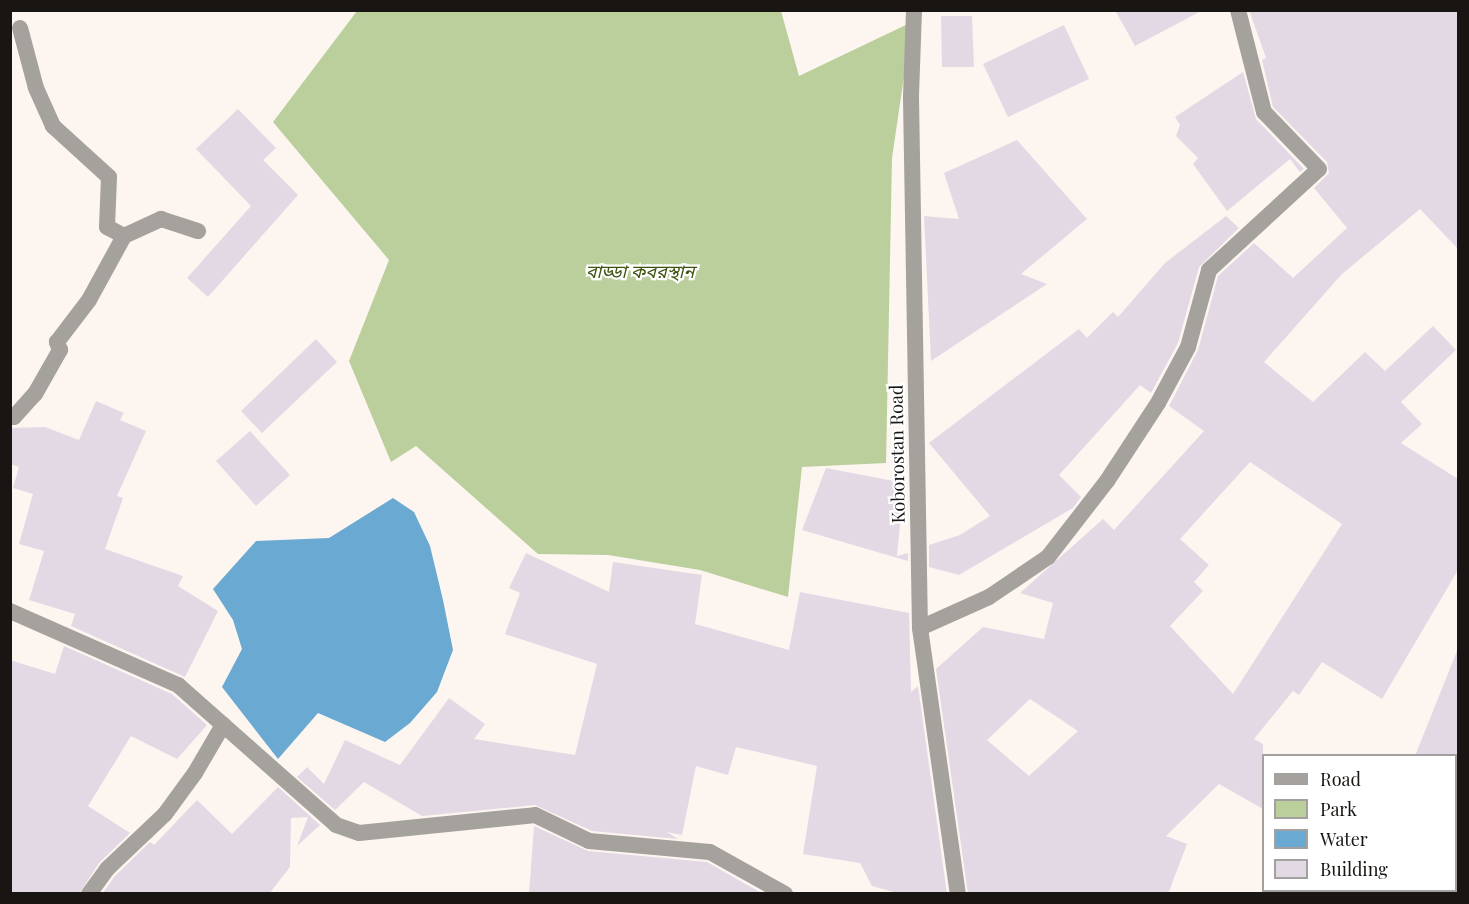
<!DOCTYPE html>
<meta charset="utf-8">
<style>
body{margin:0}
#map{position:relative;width:1469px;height:904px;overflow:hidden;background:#fdf6f0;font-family:"Playfair Display","Noto Sans Bengali",serif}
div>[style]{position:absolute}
.green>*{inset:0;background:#bacf9c}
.water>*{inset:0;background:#6aa9d1}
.building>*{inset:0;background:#e2d9e5}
.minor>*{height:16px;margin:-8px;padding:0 8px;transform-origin:8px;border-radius:8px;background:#a5a19d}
span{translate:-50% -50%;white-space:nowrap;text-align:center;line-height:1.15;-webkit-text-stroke:4.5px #fff;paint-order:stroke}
.park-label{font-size:18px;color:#3d520f;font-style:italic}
.street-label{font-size:18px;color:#191512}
.frame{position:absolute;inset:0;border:12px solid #191512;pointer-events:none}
.legend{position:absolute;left:1262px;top:754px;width:195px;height:138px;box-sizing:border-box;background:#fff;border:2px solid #a3a1a0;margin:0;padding:8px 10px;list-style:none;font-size:18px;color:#191512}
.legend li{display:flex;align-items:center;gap:12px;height:30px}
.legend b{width:30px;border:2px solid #a3a1a0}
</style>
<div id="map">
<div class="green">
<div style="clip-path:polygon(357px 11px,781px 11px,799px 76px,912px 22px,892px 158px,886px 463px,802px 467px,788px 597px,700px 570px,608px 555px,538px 554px,416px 446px,391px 462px,349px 361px,389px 260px,273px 122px)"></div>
</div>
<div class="water">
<div style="clip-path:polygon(393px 498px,414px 512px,430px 546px,443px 600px,453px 650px,437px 692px,410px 723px,385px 742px,318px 713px,278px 759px,222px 687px,242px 649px,233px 620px,213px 589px,256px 541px,329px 538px)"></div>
</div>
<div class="building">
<div style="clip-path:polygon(1115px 10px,1203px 10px,1135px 46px)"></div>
<div style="clip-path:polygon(evenodd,1249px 10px,1458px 10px,1458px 249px,1420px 209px,1341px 275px,1264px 362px,1313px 402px,1365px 352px,1385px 371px,1433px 326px,1456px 350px,1401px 402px,1422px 424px,1401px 443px,1458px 479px,1458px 570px,1382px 699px,1322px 662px,1299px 695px,1293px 691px,1254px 739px,1263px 744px,1263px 809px,1219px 784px,1166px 836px,1187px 844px,1168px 894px,968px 894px,936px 669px,983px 627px,1044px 639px,1053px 603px,1020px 593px,1103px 519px,1114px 530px,1204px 431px,1169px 406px,1198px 350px,1218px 276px,1254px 243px,1293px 278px,1347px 228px,1314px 188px,1329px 173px,1327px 162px,1273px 107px,1262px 60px,1266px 58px,1249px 10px,1250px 462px,1342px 524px,1233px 694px,1170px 626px,1203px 591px,1194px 582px,1209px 565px,1180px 539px,1250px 462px,1249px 10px,1030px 699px,1078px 731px,1029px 776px,987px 740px,1030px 699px)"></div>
<div style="clip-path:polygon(941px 16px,972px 16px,974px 67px,942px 67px)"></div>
<div style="clip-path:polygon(1064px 25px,1089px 79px,1008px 117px,983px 64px)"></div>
<div style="clip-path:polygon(1243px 72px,1256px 119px,1304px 169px,1300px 172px,1290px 159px,1227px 211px,1193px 164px,1198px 158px,1176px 136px,1180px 125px,1175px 117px)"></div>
<div style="clip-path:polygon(238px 109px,276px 148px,263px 160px,298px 195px,208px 297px,187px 278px,251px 206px,196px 149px)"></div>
<div style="clip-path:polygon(1017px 140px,1087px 219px,1021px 274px,1047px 284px,931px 361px,924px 216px,959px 219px,944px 173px)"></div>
<div style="clip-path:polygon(1226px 216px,1239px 228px,1199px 267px,1178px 343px,1151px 393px,1140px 385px,1059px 475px,1081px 497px,1073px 508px,959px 575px,929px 567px,929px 545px,960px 535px,990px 516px,929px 443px,1079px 329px,1087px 338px,1113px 312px,1118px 317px,1165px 263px)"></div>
<div style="clip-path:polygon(316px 339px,337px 362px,262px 433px,241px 411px)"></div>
<div style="clip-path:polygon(96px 401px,124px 413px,120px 420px,146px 431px,117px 496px,123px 498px,105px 549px,183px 576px,178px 586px,218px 611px,185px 677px,71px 626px,75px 614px,29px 600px,44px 551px,19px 544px,33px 494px,13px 488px,19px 467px,10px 464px,10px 428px,45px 427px,79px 440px)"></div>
<div style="clip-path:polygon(250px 431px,290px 475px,256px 506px,216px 461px)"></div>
<div style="clip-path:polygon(826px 468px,904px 483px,897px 556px,908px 553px,908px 561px,802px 530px)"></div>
<div style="clip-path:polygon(526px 553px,609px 592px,613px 562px,702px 575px,695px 624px,789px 650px,800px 592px,909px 613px,911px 692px,918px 686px,947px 894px,901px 894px,872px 886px,860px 863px,803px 854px,817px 766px,736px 747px,728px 775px,696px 766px,682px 835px,667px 832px,678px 839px,592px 831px,535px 805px,422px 816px,364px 782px,335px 810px,297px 777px,307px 767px,324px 784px,345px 740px,400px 765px,449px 698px,485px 724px,474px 739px,575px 755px,597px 664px,505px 634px,520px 593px,509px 588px)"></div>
<div style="clip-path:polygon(64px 646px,172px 694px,207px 725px,177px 759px,131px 736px,88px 806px,130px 833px,99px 863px,79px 894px,10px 894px,10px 660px,55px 674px)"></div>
<div style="clip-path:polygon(1457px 651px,1458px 756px,1415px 756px)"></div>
<div style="clip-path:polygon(278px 787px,320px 825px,297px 846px,308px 817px,291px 818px,290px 867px,269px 894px,102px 894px,115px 876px,150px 842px,154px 845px,197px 800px,232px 834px)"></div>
<div style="clip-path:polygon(534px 826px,588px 851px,707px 862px,763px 894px,529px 894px)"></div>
</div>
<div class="minor">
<div style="left:914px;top:10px;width:88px;rotate:92deg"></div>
<div style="left:911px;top:98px;width:530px;rotate:89.03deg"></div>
<div style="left:920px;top:628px;width:269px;rotate:81.9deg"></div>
<div style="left:124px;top:236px;width:41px;rotate:-24.7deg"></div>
<div style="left:161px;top:219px;width:39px;rotate:18deg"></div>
<div style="left:10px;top:416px;width:4px;rotate:14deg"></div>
<div style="left:14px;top:417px;width:31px;rotate:-48deg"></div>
<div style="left:35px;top:394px;width:51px;rotate:-60.4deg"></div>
<div style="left:60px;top:350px;width:9px;rotate:-111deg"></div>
<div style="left:57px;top:342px;width:53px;rotate:-52.7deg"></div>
<div style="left:89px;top:300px;width:73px;rotate:-61.3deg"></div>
<div style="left:124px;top:236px;width:19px;rotate:-152deg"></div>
<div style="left:107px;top:227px;width:50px;rotate:-87.7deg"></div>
<div style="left:109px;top:177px;width:76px;rotate:-137.7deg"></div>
<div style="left:53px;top:126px;width:42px;rotate:-114.1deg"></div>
<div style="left:36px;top:88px;width:62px;rotate:-104.9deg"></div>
<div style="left:10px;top:611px;width:184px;rotate:23.8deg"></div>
<div style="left:178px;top:685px;width:211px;rotate:41.5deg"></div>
<div style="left:336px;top:825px;width:24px;rotate:19deg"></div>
<div style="left:359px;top:833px;width:177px;rotate:-5.8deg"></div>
<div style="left:535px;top:815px;width:60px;rotate:25.7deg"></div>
<div style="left:589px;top:841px;width:121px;rotate:5.2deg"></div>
<div style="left:710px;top:852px;width:86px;rotate:29.2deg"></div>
<div style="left:920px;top:628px;width:76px;rotate:-24.2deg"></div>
<div style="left:989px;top:597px;width:71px;rotate:-34.1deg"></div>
<div style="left:1048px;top:557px;width:96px;rotate:-52.2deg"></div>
<div style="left:1107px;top:481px;width:93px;rotate:-56.8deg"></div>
<div style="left:1158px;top:403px;width:64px;rotate:-61.8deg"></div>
<div style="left:1188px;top:347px;width:80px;rotate:-74.7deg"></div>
<div style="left:1209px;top:270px;width:149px;rotate:-42.6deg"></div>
<div style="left:1319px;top:169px;width:79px;rotate:-134deg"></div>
<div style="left:1264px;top:112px;width:105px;rotate:-104.3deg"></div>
<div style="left:89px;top:894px;width:31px;rotate:-54deg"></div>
<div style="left:107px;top:869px;width:80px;rotate:-43.5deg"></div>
<div style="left:165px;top:814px;width:51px;rotate:-53.8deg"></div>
<div style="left:195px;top:773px;width:56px;rotate:-59.7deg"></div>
</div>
<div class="park-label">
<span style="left:640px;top:271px">বাড্ডা কবরস্থান</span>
</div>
<div class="street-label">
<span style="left:897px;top:454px;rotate:-91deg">Koborostan Road</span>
</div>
<div class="frame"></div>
<ul class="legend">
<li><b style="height:8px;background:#a5a19d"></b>Road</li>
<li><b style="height:16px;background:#bacf9c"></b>Park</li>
<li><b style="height:16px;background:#6aa9d1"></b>Water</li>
<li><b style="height:16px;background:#e2d9e5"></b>Building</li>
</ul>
</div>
